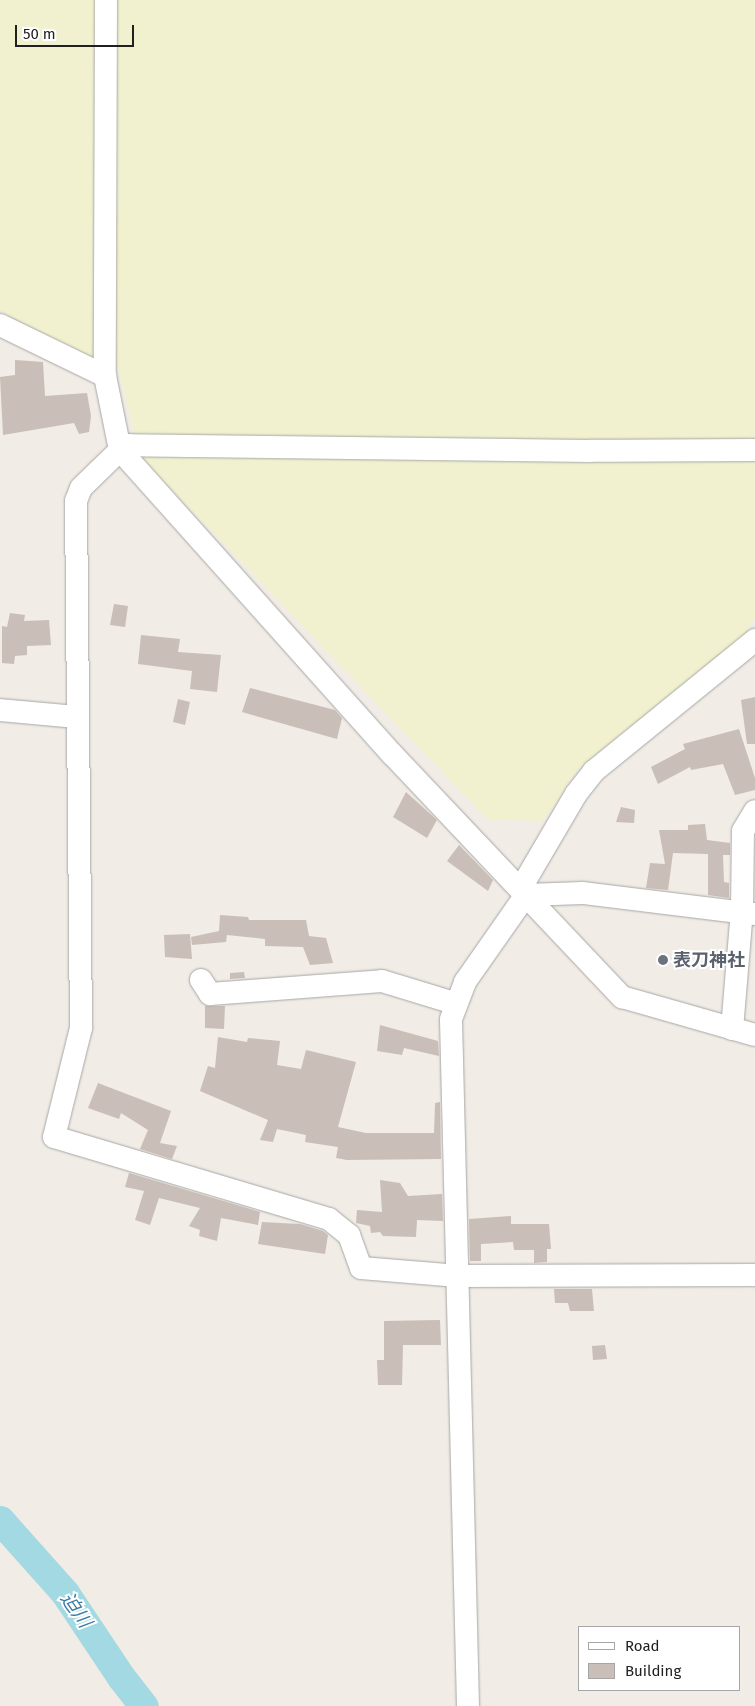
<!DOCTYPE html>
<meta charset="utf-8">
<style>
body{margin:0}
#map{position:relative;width:755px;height:1706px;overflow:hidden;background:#f1ece5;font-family:"Fira Sans","Noto Sans JP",sans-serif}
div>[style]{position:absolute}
.farmland>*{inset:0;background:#f1f1cf}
.river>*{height:29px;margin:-14.5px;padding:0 14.5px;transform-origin:14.5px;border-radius:14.5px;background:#a2d9e2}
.building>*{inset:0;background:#c9beb8}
.roads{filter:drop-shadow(0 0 1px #a7a7a7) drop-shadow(0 0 1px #a7a7a7)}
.minor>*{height:22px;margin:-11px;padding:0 11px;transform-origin:11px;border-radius:11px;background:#fff}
.dots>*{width:14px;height:14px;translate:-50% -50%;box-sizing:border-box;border:2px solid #fff;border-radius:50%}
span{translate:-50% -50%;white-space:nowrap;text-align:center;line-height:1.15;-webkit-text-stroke:4px #fff;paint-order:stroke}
.worship-label{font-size:18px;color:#5b616d;font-weight:700}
.left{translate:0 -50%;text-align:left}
.water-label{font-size:19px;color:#3e7ca7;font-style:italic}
.legend{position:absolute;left:578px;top:1626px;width:162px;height:65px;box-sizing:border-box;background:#fff;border:1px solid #a6a6a6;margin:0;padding:6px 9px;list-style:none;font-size:15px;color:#202020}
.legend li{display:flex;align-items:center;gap:10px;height:25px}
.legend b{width:25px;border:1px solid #a6a6a6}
.scale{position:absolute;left:15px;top:25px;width:119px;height:22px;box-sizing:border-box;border:2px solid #202020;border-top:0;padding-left:6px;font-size:15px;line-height:18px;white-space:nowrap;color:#202020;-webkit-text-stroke:4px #fff;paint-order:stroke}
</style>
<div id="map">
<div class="farmland">
<div style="clip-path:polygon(0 0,755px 0,755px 618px,738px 644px,578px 769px,543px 821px,487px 819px,140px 456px,117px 364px,87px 360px,0 310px)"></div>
</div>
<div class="river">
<div style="left:0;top:1520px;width:98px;rotate:48.3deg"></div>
<div style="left:65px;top:1593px;width:101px;rotate:56.3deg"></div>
<div style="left:121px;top:1677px;width:37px;rotate:52deg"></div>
</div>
<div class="building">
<div style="clip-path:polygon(15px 360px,43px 362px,45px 396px,87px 393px,91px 416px,89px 432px,79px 434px,74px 423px,3px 435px,0 377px,15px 375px)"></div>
<div style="clip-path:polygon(114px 604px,128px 606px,125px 627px,110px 625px)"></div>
<div style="clip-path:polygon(10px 613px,25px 615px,24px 621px,49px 620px,51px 645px,27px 646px,27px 655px,15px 656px,14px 664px,2px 663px,2px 626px,7px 627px)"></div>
<div style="clip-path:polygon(141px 635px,180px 639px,178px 652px,221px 655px,217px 692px,190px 689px,192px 671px,138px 664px)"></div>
<div style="clip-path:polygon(250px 688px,335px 710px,342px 718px,337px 739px,242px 712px)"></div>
<div style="clip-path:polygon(755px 697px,755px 744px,747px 744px,741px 700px)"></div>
<div style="clip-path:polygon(178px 699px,190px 702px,185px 725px,173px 722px)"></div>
<div style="clip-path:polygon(739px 729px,755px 778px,755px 790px,735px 795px,723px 764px,691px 770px,690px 767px,658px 784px,651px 767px,685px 749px,683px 744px)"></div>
<div style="clip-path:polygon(406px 792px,437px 820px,427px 838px,393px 817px)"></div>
<div style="clip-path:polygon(621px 807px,635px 810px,634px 823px,616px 822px)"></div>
<div style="clip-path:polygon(705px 824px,707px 840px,730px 843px,730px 855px,723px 855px,724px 882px,729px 883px,729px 898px,708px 895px,708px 854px,673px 853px,668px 890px,646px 888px,650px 863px,665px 864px,659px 830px,688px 830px,688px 825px)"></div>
<div style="clip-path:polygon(459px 845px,493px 880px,488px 891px,447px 861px)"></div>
<div style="clip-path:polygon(220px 915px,248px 917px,249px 920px,306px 920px,309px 936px,326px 938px,333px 963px,310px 965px,303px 947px,265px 946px,265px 939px,227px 935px,226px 942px,192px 945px,191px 937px,219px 931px)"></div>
<div style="clip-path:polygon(190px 934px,192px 959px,165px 957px,164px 935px)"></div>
<div style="clip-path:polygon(244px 972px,245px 978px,230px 979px,230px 973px)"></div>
<div style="clip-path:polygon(205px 1006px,225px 1006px,224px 1029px,205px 1028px)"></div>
<div style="clip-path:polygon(380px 1025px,438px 1041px,439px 1056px,404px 1048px,402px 1055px,377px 1051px)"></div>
<div style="clip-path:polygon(218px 1037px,247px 1042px,248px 1038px,280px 1041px,277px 1065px,301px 1069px,306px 1050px,356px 1062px,338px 1127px,366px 1133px,434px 1133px,435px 1103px,440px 1102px,441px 1159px,347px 1160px,336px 1158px,338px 1147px,305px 1142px,306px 1135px,277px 1129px,273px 1142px,260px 1140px,268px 1120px,200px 1091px,208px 1066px,215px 1068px)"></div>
<div style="clip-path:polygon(98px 1083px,171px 1111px,160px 1143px,177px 1146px,172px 1159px,140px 1149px,148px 1130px,121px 1113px,119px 1119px,88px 1108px)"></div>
<div style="clip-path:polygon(129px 1173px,260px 1212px,258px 1225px,221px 1218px,217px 1241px,199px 1236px,200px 1230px,189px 1226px,200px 1208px,159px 1198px,150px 1225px,135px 1220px,144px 1191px,125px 1187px)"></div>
<div style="clip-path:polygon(380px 1180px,400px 1183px,408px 1196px,442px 1194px,443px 1221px,417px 1220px,416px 1237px,383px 1236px,380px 1232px,371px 1233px,370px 1226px,356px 1223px,357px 1210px,382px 1212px)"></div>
<div style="clip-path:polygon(511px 1216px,511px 1224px,549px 1224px,551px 1249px,547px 1249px,547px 1262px,534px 1263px,534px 1250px,514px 1250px,513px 1242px,481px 1244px,481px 1261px,470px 1261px,469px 1219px)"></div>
<div style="clip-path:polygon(262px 1222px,300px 1224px,323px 1231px,328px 1235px,325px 1254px,258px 1244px)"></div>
<div style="clip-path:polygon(554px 1289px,592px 1289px,594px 1311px,570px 1311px,568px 1303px,555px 1303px)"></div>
<div style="clip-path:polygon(440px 1320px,441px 1345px,403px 1345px,402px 1385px,378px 1385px,377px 1360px,384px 1360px,384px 1321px)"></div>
<div style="clip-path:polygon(605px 1345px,607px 1359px,593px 1360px,592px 1346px)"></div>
</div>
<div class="roads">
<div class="minor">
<div style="left:106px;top:0;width:376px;rotate:90.2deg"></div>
<div style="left:105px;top:376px;width:76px;rotate:78.5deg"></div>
<div style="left:120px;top:450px;width:408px;rotate:48.2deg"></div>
<div style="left:392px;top:754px;width:335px;rotate:46.6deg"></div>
<div style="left:622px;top:997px;width:138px;rotate:15.9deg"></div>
<div style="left:0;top:325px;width:117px;rotate:25.9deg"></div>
<div style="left:755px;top:450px;width:165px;rotate:179.7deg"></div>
<div style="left:590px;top:451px;width:461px;rotate:-179.3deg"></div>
<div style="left:129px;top:445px;width:10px;rotate:151deg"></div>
<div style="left:120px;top:450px;width:54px;rotate:135.7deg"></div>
<div style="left:81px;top:488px;width:14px;rotate:111deg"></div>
<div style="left:76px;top:501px;width:527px;rotate:89.46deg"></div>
<div style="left:81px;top:1028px;width:112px;rotate:103.9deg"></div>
<div style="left:54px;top:1137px;width:287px;rotate:16.6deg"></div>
<div style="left:329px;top:1219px;width:26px;rotate:39deg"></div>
<div style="left:349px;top:1235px;width:35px;rotate:70deg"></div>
<div style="left:361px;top:1268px;width:98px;rotate:4.7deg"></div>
<div style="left:459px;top:1276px;width:296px;rotate:-0.2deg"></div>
<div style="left:0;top:710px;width:77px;rotate:5.2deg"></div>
<div style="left:526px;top:895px;width:14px;rotate:-94deg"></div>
<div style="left:525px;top:881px;width:101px;rotate:-59.6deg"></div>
<div style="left:576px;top:794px;width:29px;rotate:-52deg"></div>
<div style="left:594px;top:771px;width:208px;rotate:-39.1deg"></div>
<div style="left:201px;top:980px;width:17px;rotate:57deg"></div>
<div style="left:210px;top:994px;width:172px;rotate:-4.3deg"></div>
<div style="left:382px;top:981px;width:78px;rotate:17deg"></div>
<div style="left:732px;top:1029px;width:118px;rotate:-85.2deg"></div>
<div style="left:742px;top:911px;width:80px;rotate:-89.3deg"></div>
<div style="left:743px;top:831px;width:23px;rotate:-59deg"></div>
<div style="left:468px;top:1706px;width:687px;rotate:-91.42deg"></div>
<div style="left:451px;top:1019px;width:40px;rotate:-69deg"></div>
<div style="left:465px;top:982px;width:106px;rotate:-55deg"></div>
<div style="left:526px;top:895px;width:57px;rotate:-2deg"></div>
<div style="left:583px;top:893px;width:173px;rotate:7deg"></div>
</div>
</div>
<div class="dots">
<div style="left:663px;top:960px;background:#6b7280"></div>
</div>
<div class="worship-label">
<span class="left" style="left:673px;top:960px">表刀神社</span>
</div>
<div class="water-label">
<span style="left:76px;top:1610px;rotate:55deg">迫川</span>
</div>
<ul class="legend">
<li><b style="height:6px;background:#fff"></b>Road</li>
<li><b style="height:14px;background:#c9beb8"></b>Building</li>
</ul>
<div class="scale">50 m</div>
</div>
